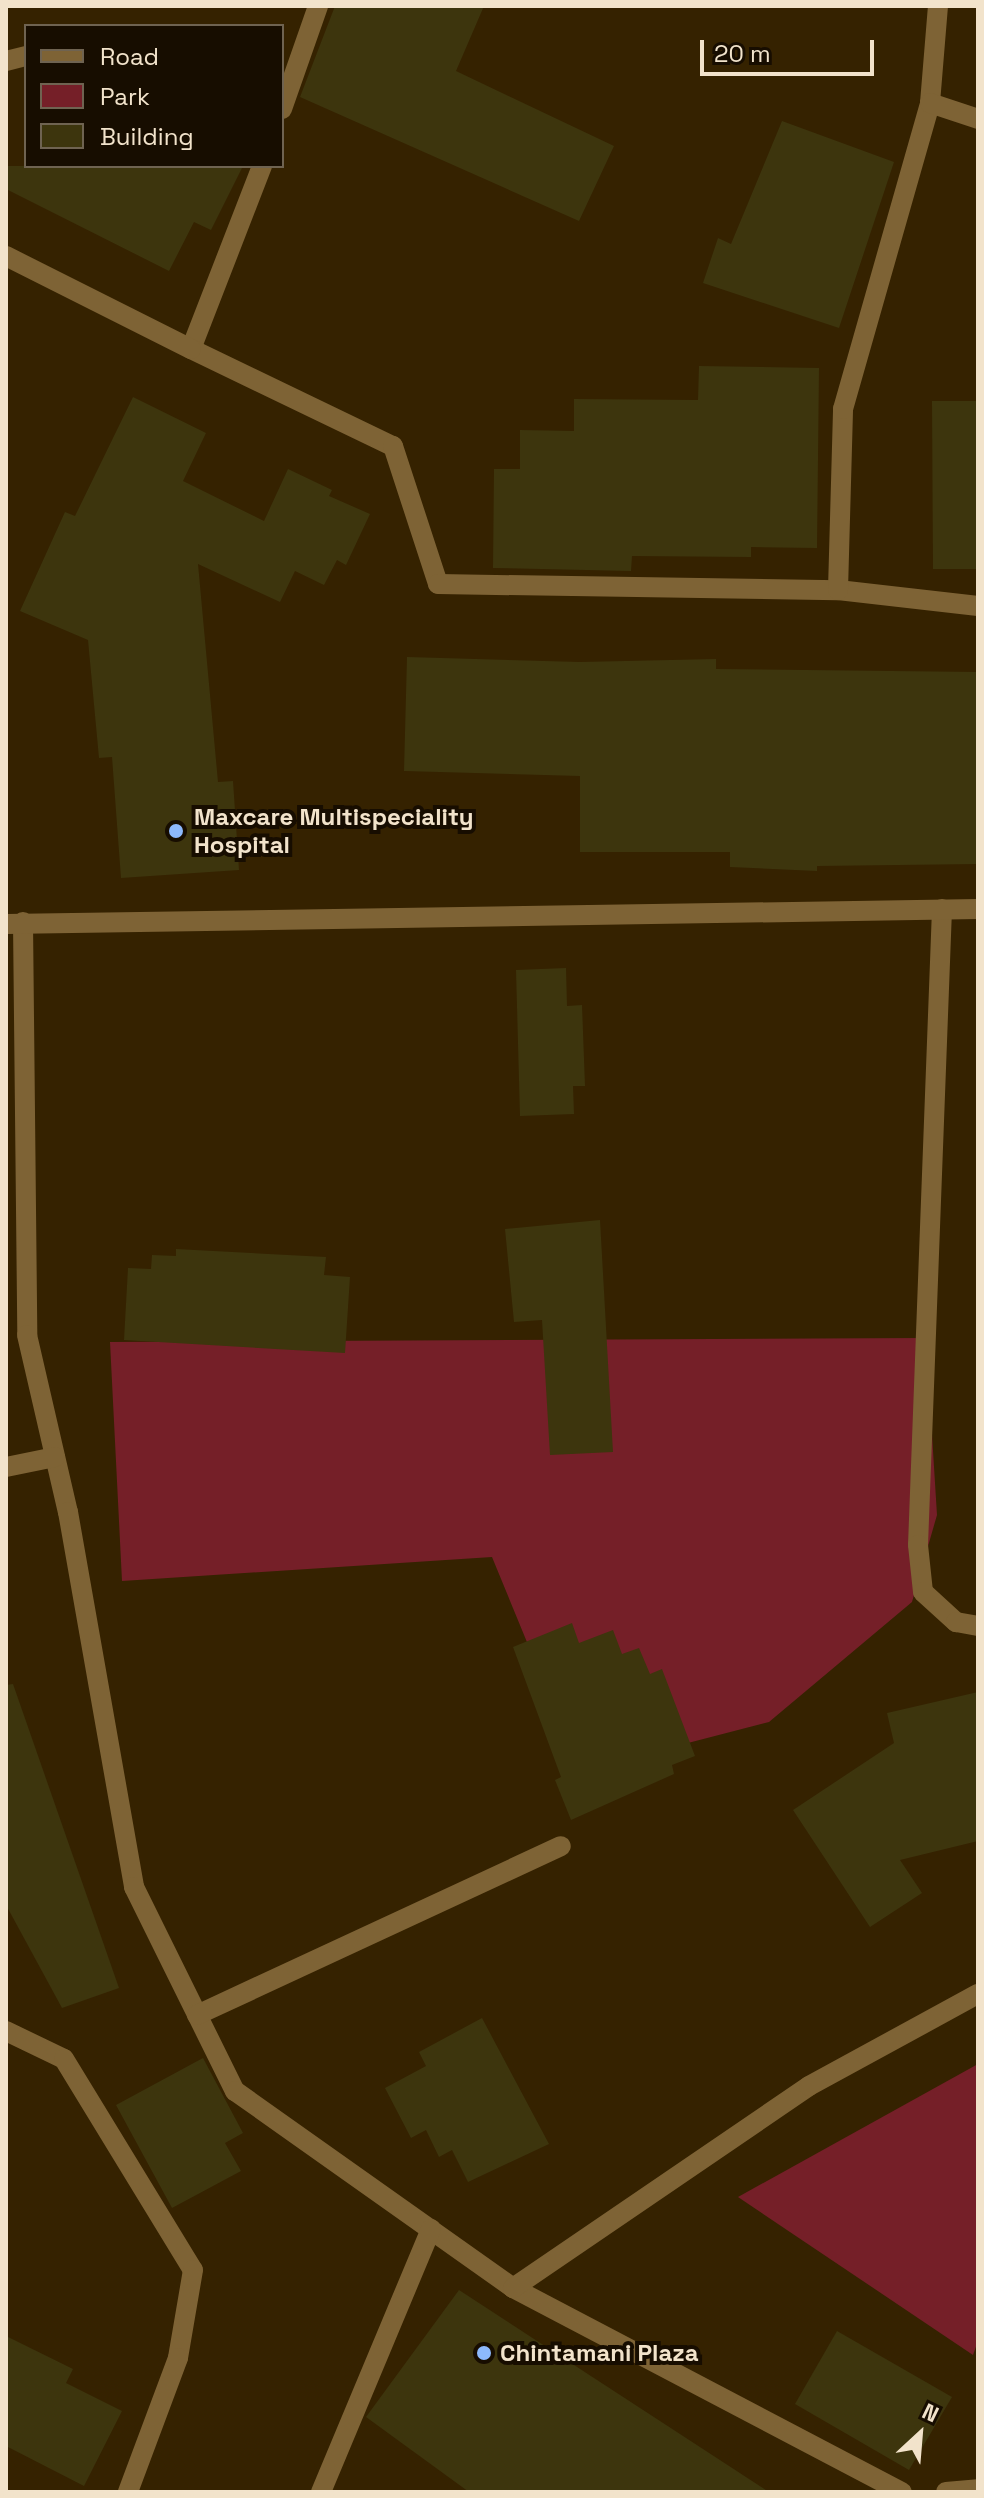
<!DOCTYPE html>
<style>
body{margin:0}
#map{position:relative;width:984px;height:2498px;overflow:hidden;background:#352200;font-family:"Space Grotesk",sans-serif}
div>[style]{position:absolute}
.green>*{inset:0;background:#751f28}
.building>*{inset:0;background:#3d350d}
.minor>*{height:20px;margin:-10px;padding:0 10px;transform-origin:10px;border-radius:10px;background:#7e6335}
.dots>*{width:22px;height:22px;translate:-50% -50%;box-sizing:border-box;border:4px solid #170d00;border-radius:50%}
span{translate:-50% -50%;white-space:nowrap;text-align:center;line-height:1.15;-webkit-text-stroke:8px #170d00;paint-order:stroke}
.poi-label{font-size:24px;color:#f2e3cb;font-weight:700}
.left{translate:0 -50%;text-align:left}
.frame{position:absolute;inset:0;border:8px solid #f2e3cb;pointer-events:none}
.legend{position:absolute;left:24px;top:24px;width:260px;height:144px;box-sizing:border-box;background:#170d00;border:2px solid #6f6351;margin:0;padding:10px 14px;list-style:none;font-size:24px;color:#f2e3cb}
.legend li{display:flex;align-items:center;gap:16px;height:40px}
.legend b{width:40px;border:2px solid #6f6351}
.north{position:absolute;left:880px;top:2394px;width:80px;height:80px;-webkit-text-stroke:6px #170d00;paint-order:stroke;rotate:26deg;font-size:22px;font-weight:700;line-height:32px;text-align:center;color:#f2e3cb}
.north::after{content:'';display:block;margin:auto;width:28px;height:36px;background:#f2e3cb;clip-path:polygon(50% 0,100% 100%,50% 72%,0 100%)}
.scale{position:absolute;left:700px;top:40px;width:174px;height:36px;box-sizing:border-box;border:4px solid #f2e3cb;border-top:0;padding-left:10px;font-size:24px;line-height:28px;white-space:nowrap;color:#f2e3cb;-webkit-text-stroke:6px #170d00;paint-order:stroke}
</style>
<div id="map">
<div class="green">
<div style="clip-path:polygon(926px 1338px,937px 1515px,912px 1602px,769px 1722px,580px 1771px,492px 1557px,122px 1581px,110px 1342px)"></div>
<div style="clip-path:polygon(978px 2064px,978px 2341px,973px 2355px,738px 2197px)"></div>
</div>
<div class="building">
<div style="clip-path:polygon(335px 6px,484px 6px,456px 71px,614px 146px,579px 221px,300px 97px)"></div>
<div style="clip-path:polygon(782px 121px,894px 162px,839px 328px,703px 283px,718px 238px,731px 244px)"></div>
<div style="clip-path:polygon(6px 166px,243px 166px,211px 230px,194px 222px,169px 271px,6px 189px)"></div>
<div style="clip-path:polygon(699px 366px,819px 368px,817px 548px,751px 547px,751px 557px,632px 556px,631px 571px,493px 568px,494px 469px,520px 469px,520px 430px,574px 431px,574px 399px,698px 400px)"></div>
<div style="clip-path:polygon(133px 397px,206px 433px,183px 481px,264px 521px,288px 469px,332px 490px,329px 496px,370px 514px,346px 565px,337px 560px,324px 585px,295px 571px,280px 602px,198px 564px,218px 782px,233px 781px,239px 870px,121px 878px,112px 757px,99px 758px,88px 640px,20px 611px,65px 512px,75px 516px)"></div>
<div style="clip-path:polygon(932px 401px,978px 401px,978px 569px,933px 569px)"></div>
<div style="clip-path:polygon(407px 657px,580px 662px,716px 659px,716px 669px,978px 672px,978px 864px,817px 866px,817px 871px,730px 867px,730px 852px,580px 852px,580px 776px,404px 771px)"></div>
<div style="clip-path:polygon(566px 968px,567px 1006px,582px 1005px,585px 1086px,573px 1086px,574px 1114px,520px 1116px,516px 970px)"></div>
<div style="clip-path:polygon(600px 1220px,613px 1452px,550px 1455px,542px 1320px,514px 1322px,505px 1229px)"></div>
<div style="clip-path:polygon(176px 1249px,326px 1257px,324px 1275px,350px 1277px,345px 1353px,124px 1340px,128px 1268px,151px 1269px,152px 1255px,176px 1256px)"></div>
<div style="clip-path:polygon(572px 1623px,579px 1643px,613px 1630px,622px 1654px,639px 1648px,650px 1674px,662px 1669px,695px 1756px,672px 1765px,674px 1774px,571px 1820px,555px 1780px,561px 1777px,513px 1647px)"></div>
<div style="clip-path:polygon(13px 1684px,119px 1988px,62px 2008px,6px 1905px,6px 1685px)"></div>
<div style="clip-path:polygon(978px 1692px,978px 1841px,900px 1860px,922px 1893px,870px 1927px,793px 1810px,894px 1743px,887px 1713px)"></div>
<div style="clip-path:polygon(482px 2018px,549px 2144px,468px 2182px,452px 2150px,439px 2157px,426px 2130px,411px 2138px,385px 2088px,426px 2066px,419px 2052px)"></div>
<div style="clip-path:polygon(203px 2058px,243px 2133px,225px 2143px,241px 2171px,172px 2208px,116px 2105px)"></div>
<div style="clip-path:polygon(459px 2290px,769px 2492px,469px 2492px,366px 2417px)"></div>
<div style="clip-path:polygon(837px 2331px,952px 2397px,909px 2470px,795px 2404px)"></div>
<div style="clip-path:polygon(6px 2336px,73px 2369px,66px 2383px,122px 2411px,84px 2486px,6px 2446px)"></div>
</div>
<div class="minor">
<div style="left:6px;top:61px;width:21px;rotate:-14deg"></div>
<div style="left:930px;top:103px;width:97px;rotate:-85.3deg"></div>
<div style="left:282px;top:109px;width:109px;rotate:-70.7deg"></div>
<div style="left:262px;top:166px;width:196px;rotate:111.2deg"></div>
<div style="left:191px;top:349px;width:224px;rotate:25.7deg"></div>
<div style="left:393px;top:446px;width:145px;rotate:71.9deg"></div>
<div style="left:438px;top:584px;width:400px;rotate:0.9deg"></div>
<div style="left:838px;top:590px;width:141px;rotate:6.5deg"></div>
<div style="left:6px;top:256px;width:207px;rotate:26.7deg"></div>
<div style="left:838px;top:590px;width:181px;rotate:-88.4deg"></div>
<div style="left:843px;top:409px;width:318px;rotate:-74.1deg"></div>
<div style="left:930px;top:103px;width:51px;rotate:18.4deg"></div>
<div style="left:942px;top:909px;width:636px;rotate:92.16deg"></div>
<div style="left:918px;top:1545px;width:47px;rotate:83.9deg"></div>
<div style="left:923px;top:1592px;width:45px;rotate:42.3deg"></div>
<div style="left:956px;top:1622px;width:22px;rotate:10deg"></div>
<div style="left:23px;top:922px;width:413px;rotate:89.4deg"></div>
<div style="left:27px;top:1335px;width:182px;rotate:77deg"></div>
<div style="left:68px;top:1512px;width:381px;rotate:80deg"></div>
<div style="left:134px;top:1887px;width:228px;rotate:63.7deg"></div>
<div style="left:235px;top:2091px;width:341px;rotate:35.3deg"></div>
<div style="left:513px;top:2288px;width:439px;rotate:27.7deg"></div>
<div style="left:6px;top:924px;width:972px;rotate:-0.88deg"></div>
<div style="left:6px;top:1467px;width:50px;rotate:-11.5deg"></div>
<div style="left:197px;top:2015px;width:401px;rotate:-24.9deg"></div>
<div style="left:6px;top:2031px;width:64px;rotate:25.8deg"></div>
<div style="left:64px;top:2059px;width:247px;rotate:58.6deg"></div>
<div style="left:193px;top:2270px;width:89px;rotate:99.7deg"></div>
<div style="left:178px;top:2358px;width:143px;rotate:110.5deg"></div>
<div style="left:513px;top:2288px;width:358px;rotate:-34.3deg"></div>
<div style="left:809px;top:2086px;width:192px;rotate:-28.6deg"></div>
<div style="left:321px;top:2492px;width:285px;rotate:-67.3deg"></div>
<div style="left:946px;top:2492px;width:32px;rotate:-5deg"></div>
</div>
<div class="dots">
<div style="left:176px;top:831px;background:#8db9fc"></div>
<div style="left:484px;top:2353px;background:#8db9fc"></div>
</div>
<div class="poi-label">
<span class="left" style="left:194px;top:831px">Maxcare Multispeciality<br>Hospital</span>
<span class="left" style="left:500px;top:2353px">Chintamani Plaza</span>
</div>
<div class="frame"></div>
<ul class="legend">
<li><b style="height:10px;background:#7e6335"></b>Road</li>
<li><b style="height:22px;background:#751f28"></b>Park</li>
<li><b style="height:22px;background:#3d350d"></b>Building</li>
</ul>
<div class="north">N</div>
<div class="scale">20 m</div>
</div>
